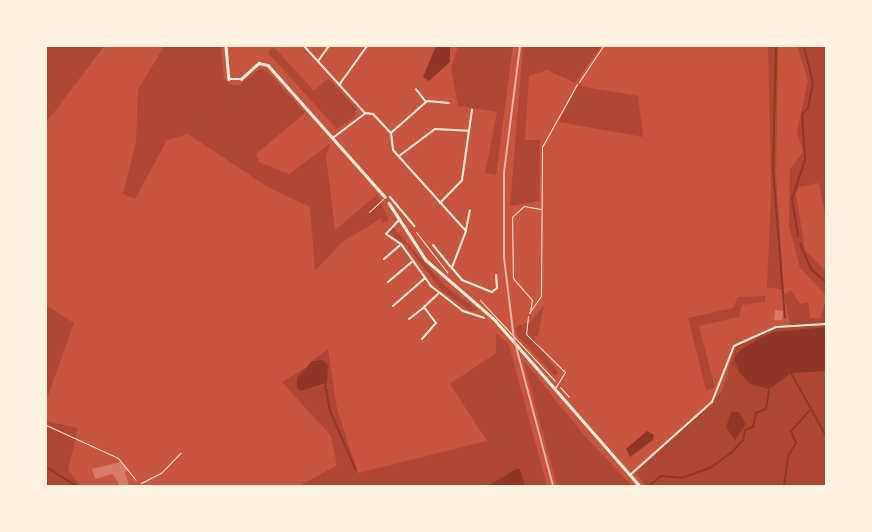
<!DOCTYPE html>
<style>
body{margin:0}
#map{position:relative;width:872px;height:532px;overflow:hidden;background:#c8553d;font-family:"Varela Round",sans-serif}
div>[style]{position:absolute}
.green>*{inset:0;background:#ae4732}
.water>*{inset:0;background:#8f3625}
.stream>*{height:2px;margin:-1px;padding:0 1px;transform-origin:1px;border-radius:1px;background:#8f3625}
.building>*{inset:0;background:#d67c66}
.path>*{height:1px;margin:-0.5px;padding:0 0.5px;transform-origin:0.5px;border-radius:0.5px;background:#fff3e0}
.service>*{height:1px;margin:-0.5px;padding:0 0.5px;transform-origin:0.5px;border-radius:0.5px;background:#fff3e0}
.minor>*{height:2px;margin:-1px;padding:0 1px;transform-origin:1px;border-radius:1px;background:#fff3e0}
.secondary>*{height:2.5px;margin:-1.25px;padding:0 1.25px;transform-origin:1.25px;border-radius:1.25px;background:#fff3e0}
.rail>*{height:2px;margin:-1px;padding:0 1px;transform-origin:1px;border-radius:1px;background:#e9b49f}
span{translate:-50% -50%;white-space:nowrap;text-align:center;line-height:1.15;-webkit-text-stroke:7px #fff3e0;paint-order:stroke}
.frame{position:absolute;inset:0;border:47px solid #fff3e0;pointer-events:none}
</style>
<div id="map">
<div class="green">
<div style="clip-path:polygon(46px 46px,104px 46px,46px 123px)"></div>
<div style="clip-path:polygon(164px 46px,221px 46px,224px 79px,229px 84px,238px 86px,260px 69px,268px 72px,305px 113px,256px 154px,259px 162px,289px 174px,331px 143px,326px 156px,335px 230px,377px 195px,389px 220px,381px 224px,382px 218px,342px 242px,315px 271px,310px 207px,266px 186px,188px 134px,167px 140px,135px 199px,123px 194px,136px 142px,138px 90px)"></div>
<div style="clip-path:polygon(458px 46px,513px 46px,496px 175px,485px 173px,497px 112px,458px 106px,451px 68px)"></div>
<div style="clip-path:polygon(523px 46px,601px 46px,575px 83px,547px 70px,529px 76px,525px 140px,540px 140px,539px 201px,510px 206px)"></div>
<div style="clip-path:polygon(768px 46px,778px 46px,776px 176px,784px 290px,767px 287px,771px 189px)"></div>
<div style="clip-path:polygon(797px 46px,826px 46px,826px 220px,819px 183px,799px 187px,796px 194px,805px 250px,826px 271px,826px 295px,800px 268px,789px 226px,790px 169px,803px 152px,797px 132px,808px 81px)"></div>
<div style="clip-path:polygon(274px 47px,314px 91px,328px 78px,356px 108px,355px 117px,337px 129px,268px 53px)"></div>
<div style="clip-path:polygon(578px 86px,638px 96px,643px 137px,559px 122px)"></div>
<div style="clip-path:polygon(393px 227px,446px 287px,478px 310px,470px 311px,442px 291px,407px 246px,389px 233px)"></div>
<div style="clip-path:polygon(791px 290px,800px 304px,808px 302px,810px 318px,820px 319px,826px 300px,826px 486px,646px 486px,636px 473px,722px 391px,735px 347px,761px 332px,790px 325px,784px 294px)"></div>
<div style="clip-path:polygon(765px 296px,765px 302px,742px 305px,739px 317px,699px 326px,715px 388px,706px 390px,688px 318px,733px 308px,738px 297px)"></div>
<div style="clip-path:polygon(46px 305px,74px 323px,46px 401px)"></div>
<div style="clip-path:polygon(544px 305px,538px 336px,533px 336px,558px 373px,555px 376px,517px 335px,515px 327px,530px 322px)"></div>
<div style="clip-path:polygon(496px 333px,509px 345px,547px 486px,525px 486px,520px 470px,488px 486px,299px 486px,337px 465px,331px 436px,282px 382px,310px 365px,297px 378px,301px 391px,325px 385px,317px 360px,312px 361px,328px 349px,337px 409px,358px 473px,487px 441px,450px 384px,496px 353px)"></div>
<div style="clip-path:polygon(523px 360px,584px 435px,632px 486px,557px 486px)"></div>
<div style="clip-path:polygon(46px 421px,78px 428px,68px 470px,81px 486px,46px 486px)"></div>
</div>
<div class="water">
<div style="clip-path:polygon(436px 46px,450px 46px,450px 62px,429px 81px,423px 77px)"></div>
<div style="clip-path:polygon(826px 327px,826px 371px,791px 373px,769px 389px,750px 384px,739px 372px,734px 359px,738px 352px,759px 338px,774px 332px)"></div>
<div style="clip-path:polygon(322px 360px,328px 365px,327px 383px,301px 391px,297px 388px,297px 378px,312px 361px)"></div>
<div style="clip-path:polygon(731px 412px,739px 412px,746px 424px,735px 440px,726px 427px)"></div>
<div style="clip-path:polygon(647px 431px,654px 435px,653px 440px,630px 457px,626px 449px)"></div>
<div style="clip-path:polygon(516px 469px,520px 469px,525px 486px,488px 486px)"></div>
</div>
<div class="stream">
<div style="left:776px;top:46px;width:123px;rotate:91.4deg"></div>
<div style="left:773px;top:169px;width:149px;rotate:85.4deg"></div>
<div style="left:798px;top:236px;width:37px;rotate:-99deg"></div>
<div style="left:792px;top:199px;width:41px;rotate:-71.6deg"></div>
<div style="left:805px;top:160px;width:46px;rotate:-93.7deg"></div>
<div style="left:802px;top:114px;width:8px;rotate:-45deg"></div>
<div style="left:808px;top:108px;width:25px;rotate:-79deg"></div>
<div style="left:813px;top:83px;width:38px;rotate:-104deg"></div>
<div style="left:800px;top:243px;width:28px;rotate:67deg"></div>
<div style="left:811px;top:269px;width:20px;rotate:41deg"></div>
<div style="left:791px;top:373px;width:72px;rotate:60.9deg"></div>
<div style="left:325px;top:385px;width:26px;rotate:79deg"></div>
<div style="left:330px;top:411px;width:64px;rotate:66.2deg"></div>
<div style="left:46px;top:467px;width:36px;rotate:32deg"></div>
<div style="left:649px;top:486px;width:16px;rotate:-40deg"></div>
<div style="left:661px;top:476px;width:21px;rotate:5deg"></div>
<div style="left:682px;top:478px;width:30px;rotate:-20deg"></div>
<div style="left:710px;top:468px;width:26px;rotate:-36deg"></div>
<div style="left:731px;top:453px;width:18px;rotate:-47deg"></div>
<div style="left:743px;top:440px;width:10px;rotate:-79deg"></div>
<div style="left:745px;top:430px;width:9px;rotate:-21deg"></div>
<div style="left:753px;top:427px;width:14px;rotate:-78deg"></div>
<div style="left:756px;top:413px;width:11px;rotate:-22deg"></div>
<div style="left:766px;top:409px;width:19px;rotate:-81deg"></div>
<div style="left:784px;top:486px;width:30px;rotate:-82deg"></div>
<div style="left:788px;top:456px;width:15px;rotate:-58deg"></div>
<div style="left:796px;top:443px;width:13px;rotate:-113deg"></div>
<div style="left:791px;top:431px;width:27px;rotate:-48deg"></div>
</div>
<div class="building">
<div style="clip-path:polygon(775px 310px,783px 311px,782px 320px,774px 320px)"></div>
<div style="clip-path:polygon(121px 462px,130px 470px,125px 472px,129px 486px,120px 486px,113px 474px,95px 479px,92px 469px)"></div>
</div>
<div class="path">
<div style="left:579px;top:82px;width:43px;rotate:-56.3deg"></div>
<div style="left:416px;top:232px;width:51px;rotate:52.2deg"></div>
<div style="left:480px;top:300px;width:110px;rotate:47.2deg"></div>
<div style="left:560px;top:387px;width:13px;rotate:48deg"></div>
<div style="left:46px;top:425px;width:79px;rotate:24.6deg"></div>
<div style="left:118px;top:458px;width:28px;rotate:51deg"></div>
<div style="left:141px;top:483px;width:22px;rotate:-27deg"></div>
<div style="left:161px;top:473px;width:28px;rotate:-46deg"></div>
</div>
<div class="service">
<div style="left:369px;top:212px;width:19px;rotate:-43deg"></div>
<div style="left:530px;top:312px;width:12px;rotate:-81deg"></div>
<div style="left:532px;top:300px;width:29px;rotate:-131deg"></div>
<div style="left:513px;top:278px;width:61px;rotate:-90.9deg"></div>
<div style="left:512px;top:217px;width:16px;rotate:-43deg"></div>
<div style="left:524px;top:206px;width:17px;rotate:10deg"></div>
<div style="left:529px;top:313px;width:21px;rotate:-55deg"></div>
<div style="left:541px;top:296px;width:149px;rotate:-89.6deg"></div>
<div style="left:542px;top:147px;width:72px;rotate:-60.9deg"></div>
<div style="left:528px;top:316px;width:18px;rotate:96deg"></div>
<div style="left:526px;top:334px;width:54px;rotate:44.3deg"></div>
<div style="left:565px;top:372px;width:19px;rotate:122deg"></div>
<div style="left:138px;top:485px;width:1px;rotate:45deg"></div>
</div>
<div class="minor">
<div style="left:304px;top:46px;width:91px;rotate:47.7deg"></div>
<div style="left:318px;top:61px;width:19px;rotate:-54deg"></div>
<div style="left:339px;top:85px;width:48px;rotate:-54.3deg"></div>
<div style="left:427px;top:101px;width:22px;rotate:5deg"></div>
<div style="left:365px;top:113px;width:8px;rotate:7deg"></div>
<div style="left:373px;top:114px;width:26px;rotate:47deg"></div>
<div style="left:391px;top:133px;width:17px;rotate:83deg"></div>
<div style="left:393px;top:150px;width:109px;rotate:48deg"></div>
<div style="left:466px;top:231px;width:40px;rotate:111deg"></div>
<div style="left:452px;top:268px;width:16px;rotate:50deg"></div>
<div style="left:462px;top:280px;width:32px;rotate:22deg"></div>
<div style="left:492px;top:292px;width:6px;rotate:-39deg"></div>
<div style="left:497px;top:288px;width:13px;rotate:-94deg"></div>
<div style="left:392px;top:132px;width:45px;rotate:-41.4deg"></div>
<div style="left:426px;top:102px;width:16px;rotate:-128deg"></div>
<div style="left:334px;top:137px;width:39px;rotate:-37deg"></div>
<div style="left:399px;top:156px;width:45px;rotate:-36.9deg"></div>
<div style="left:435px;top:129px;width:33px;rotate:3deg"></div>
<div style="left:390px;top:197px;width:38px;rotate:50deg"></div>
<div style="left:440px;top:203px;width:32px;rotate:-46deg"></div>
<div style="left:462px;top:180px;width:71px;rotate:-81.9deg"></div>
<div style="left:399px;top:220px;width:19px;rotate:133deg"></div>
<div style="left:386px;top:234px;width:18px;rotate:34deg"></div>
<div style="left:401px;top:244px;width:52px;rotate:54.5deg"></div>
<div style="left:431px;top:286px;width:41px;rotate:38deg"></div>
<div style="left:463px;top:311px;width:22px;rotate:18deg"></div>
<div style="left:466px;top:230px;width:20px;rotate:-79deg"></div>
<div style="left:433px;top:245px;width:28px;rotate:51deg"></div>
<div style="left:384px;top:259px;width:21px;rotate:-41deg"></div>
<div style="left:388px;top:282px;width:31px;rotate:-40deg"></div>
<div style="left:393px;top:306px;width:41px;rotate:-41.1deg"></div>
<div style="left:409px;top:319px;width:18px;rotate:-38deg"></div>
<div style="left:422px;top:339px;width:21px;rotate:-49deg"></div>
<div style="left:436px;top:323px;width:20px;rotate:-127deg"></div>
<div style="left:424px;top:307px;width:19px;rotate:-43deg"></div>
<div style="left:630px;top:475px;width:110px;rotate:-41.7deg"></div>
<div style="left:712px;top:402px;width:60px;rotate:-68.6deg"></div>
<div style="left:734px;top:346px;width:46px;rotate:-24.3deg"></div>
<div style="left:776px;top:327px;width:50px;rotate:-3.4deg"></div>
</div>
<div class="secondary">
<div style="left:226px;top:46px;width:33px;rotate:85deg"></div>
<div style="left:229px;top:79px;width:12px"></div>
<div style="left:241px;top:79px;width:24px;rotate:-42deg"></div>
<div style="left:259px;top:63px;width:9px;rotate:13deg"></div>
<div style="left:268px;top:65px;width:176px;rotate:48.4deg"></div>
<div style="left:389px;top:203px;width:68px;rotate:57deg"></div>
<div style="left:426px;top:260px;width:91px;rotate:41deg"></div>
<div style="left:495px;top:320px;width:220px;rotate:48.9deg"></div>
</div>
<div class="rail">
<div style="left:520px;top:46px;width:128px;rotate:97.2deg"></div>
<div style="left:504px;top:173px;width:85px;rotate:90deg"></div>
<div style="left:504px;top:258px;width:82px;rotate:83deg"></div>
<div style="left:514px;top:339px;width:152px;rotate:75.1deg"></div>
</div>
<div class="frame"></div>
</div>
